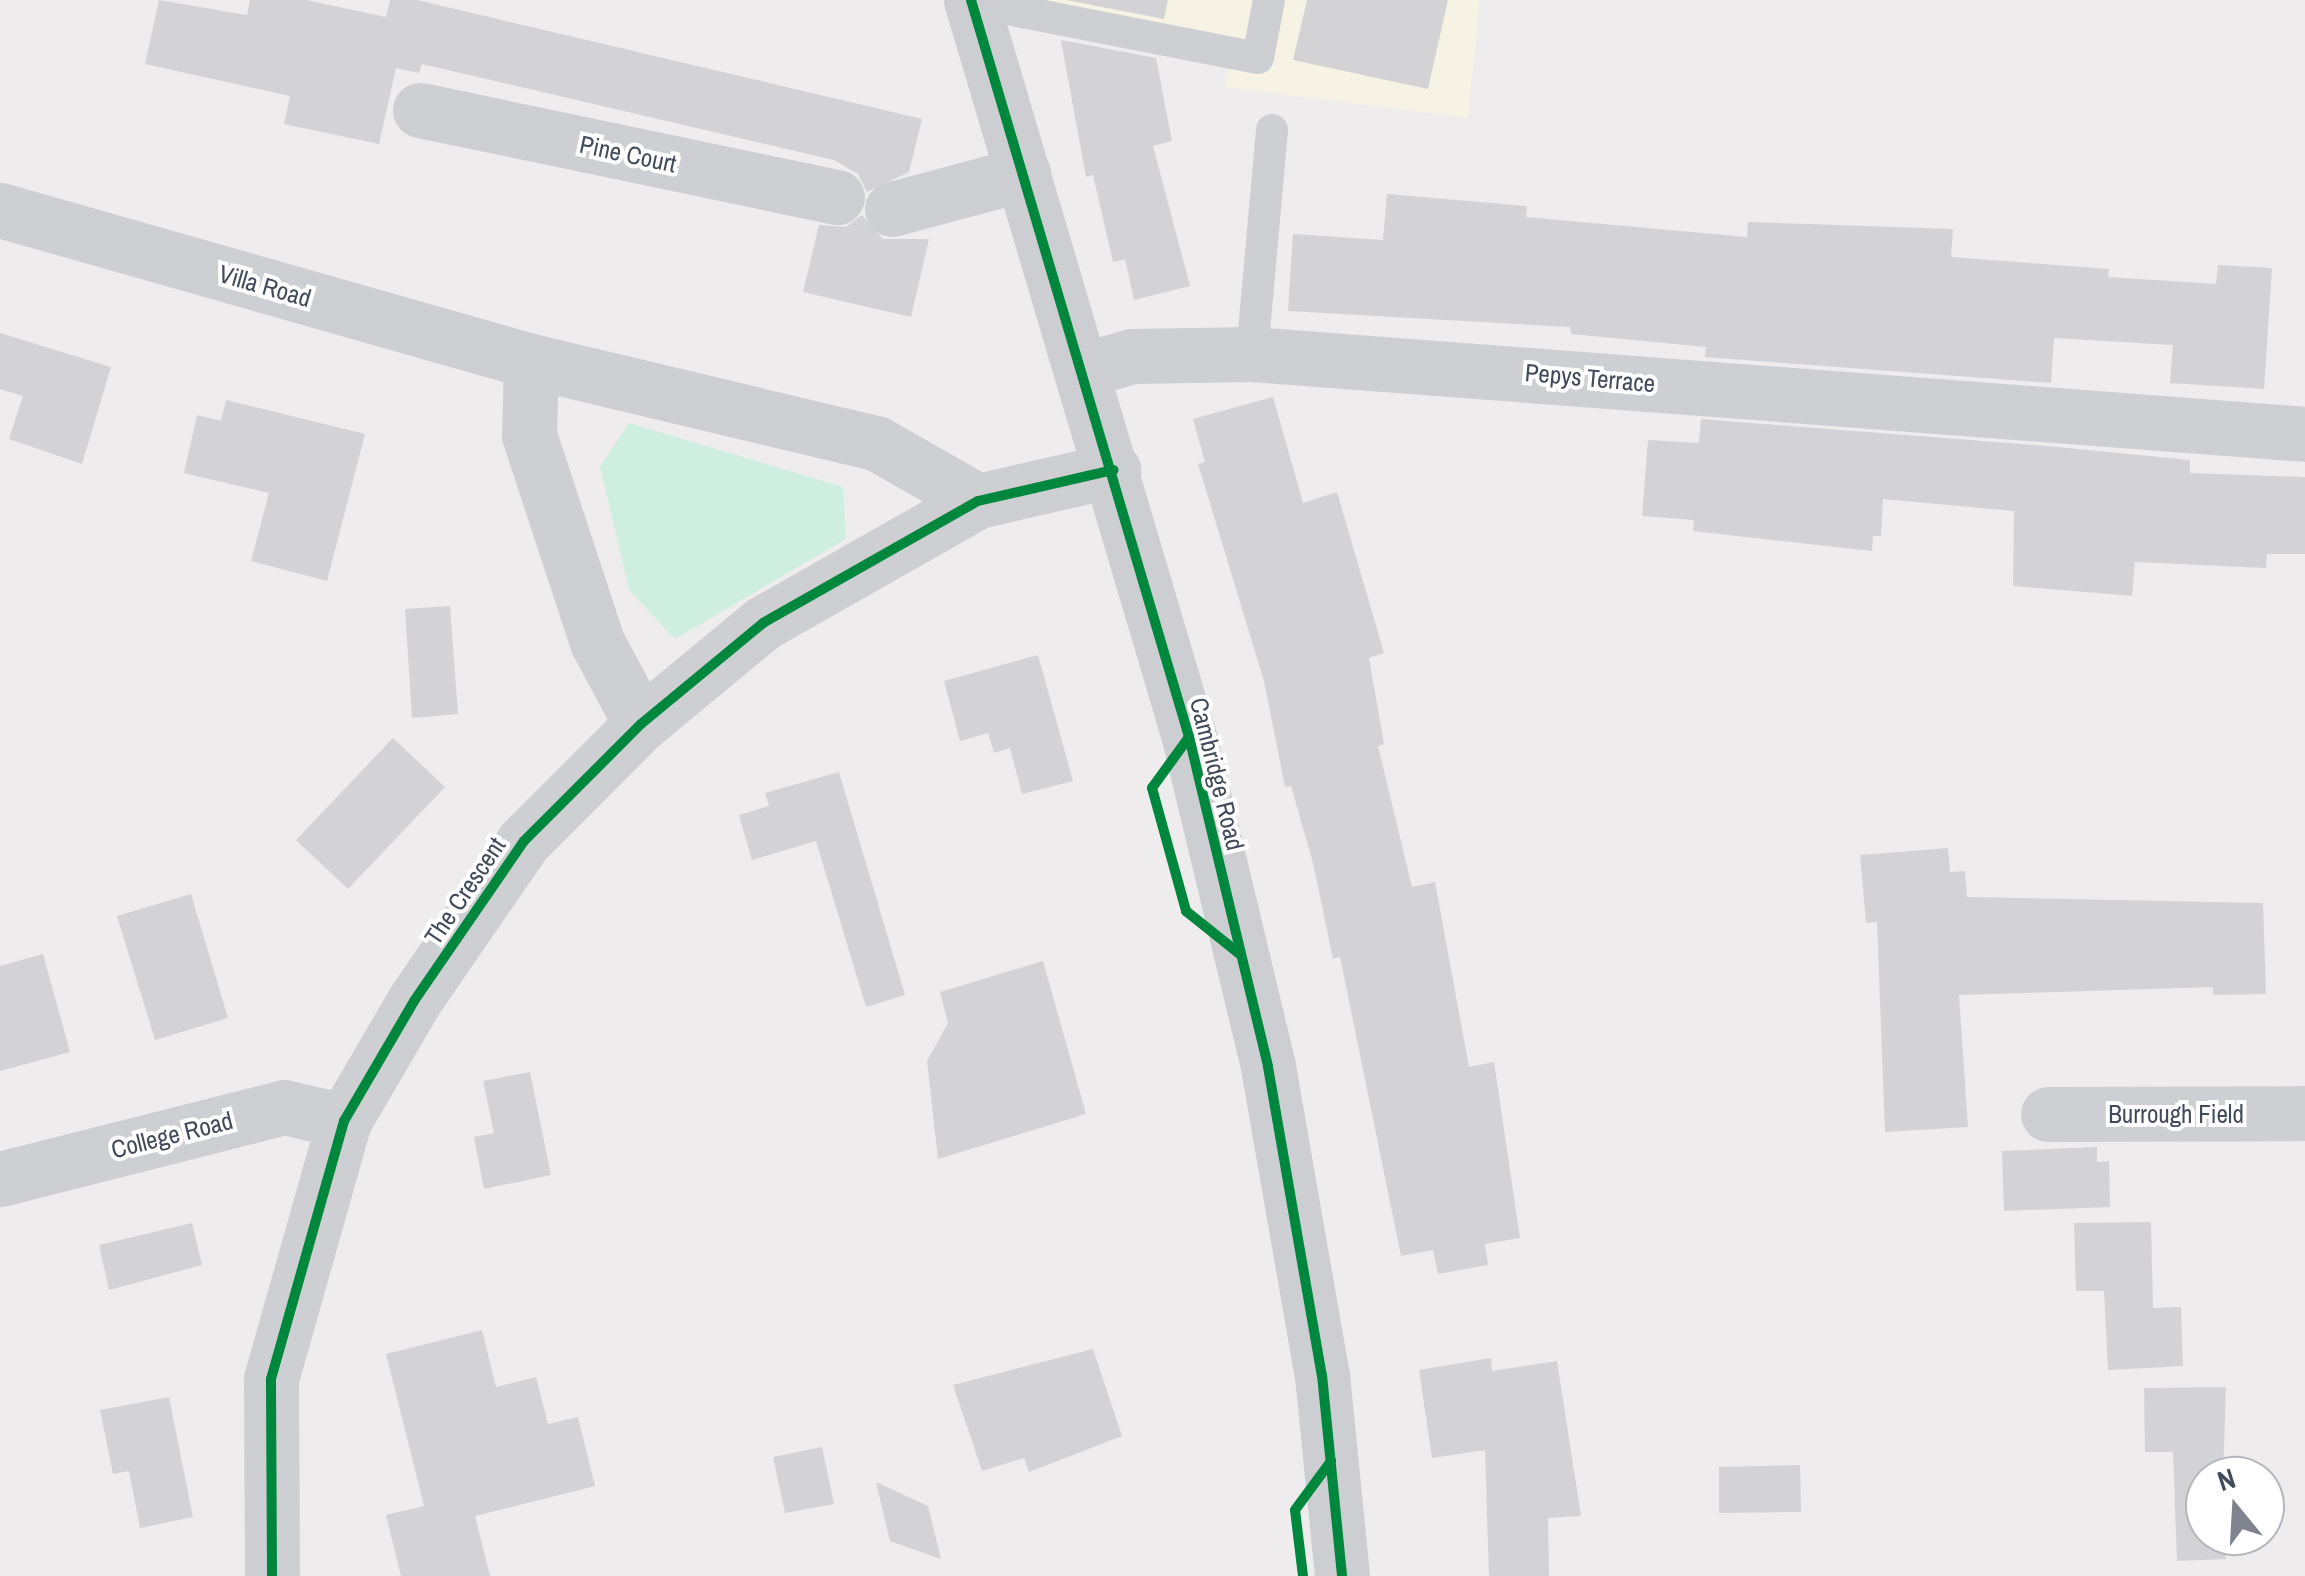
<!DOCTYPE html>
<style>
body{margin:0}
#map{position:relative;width:2305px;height:1576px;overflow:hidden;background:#eeecec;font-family:"Archivo Narrow",sans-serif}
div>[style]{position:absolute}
.commercial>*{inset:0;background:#f6f3e5}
.green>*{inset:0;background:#ceefe0}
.building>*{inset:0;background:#d3d3d5}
.lane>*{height:32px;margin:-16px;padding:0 16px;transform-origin:16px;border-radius:16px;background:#cdcfd2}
.street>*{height:55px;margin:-27.5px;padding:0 27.5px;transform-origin:27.5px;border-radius:27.5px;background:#cdcfd2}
.secondary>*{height:55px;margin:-27.5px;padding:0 27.5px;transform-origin:27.5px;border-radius:27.5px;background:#ccced2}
.cycleway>*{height:10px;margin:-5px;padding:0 5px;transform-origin:5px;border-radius:5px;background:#00873e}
span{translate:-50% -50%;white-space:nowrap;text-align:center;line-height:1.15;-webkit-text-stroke:8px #fff;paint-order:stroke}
.street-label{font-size:25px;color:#424b5a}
.north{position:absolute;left:2185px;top:1456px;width:100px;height:100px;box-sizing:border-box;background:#fff;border:2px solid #b3b7bd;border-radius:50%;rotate:342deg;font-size:28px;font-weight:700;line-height:40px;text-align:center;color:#424b5a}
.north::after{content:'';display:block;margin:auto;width:35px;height:45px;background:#7e838d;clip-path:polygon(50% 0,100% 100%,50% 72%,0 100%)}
</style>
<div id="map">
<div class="commercial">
<div style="clip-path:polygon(1020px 0,1480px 0,1468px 118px,1225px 87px,1230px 60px)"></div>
</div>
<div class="green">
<div style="clip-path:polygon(629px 423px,843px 487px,846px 539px,675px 639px,629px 590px,600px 467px)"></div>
</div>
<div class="building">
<div style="clip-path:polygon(159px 0,247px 15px,250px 0,306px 0,386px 17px,390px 0,417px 0,922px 119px,909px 172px,867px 192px,858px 174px,834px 160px,422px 64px,419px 73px,396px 68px,379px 144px,284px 124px,290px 96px,145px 64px)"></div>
<div style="clip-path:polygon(1066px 0,1168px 0,1164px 19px)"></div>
<div style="clip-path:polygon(1307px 0,1448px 0,1428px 89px,1293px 60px)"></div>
<div style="clip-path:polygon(1061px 40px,1156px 58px,1172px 141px,1153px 146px,1190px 286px,1134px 300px,1125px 259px,1113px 262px,1093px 175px,1086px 177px)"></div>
<div style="clip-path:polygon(1387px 194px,1527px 206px,1526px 217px,1747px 237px,1748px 222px,1953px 229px,1951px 257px,2109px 269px,2108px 277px,2216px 284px,2218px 265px,2272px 268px,2264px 389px,2170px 383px,2173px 345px,2054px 338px,2051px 383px,1705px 357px,1706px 347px,1571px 334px,1570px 327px,1288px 311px,1293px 234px,1383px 240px)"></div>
<div style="clip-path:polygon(862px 215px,883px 239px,929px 239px,911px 317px,803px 292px,819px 225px,846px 227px)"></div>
<div style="clip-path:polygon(0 333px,111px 367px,82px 464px,9px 439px,23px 396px,0 389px)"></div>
<div style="clip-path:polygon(1273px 397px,1303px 503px,1337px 492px,1384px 653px,1369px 658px,1384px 744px,1378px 746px,1412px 887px,1435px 882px,1469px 1067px,1494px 1062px,1520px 1238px,1485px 1244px,1488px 1265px,1438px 1274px,1433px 1250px,1401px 1256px,1340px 957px,1333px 959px,1313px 863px,1291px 786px,1285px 787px,1264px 681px,1198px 464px,1205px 462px,1193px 419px)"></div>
<div style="clip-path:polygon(226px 400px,365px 434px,327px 581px,251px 561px,269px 493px,184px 473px,197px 415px,221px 421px)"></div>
<div style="clip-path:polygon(1701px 419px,2047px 446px,2190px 460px,2190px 473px,2305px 477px,2305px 554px,2267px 554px,2266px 568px,2135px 562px,2132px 596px,2013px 586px,2014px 511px,1883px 499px,1881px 536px,1873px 536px,1872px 551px,1693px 531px,1694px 520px,1642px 516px,1648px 440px,1699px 443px)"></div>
<div style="clip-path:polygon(450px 606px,458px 714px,412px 718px,405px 609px)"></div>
<div style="clip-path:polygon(1038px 655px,1073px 781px,1022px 794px,1010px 748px,994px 753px,988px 733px,960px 741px,944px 681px)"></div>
<div style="clip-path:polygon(393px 738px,445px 787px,348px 889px,296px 840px)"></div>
<div style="clip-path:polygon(839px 772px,905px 995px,866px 1007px,816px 841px,752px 860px,739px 815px,769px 806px,765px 793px)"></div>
<div style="clip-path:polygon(1948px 848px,1950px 872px,1965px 871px,1967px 897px,2263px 903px,2266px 994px,2213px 995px,2213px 987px,1959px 995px,1968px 1127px,1885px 1132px,1877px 922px,1866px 923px,1860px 855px)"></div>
<div style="clip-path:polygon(191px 894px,228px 1018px,155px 1040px,117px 916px)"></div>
<div style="clip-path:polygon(43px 954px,70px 1052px,0 1071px,0 966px)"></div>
<div style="clip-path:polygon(1043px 961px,1086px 1114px,938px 1159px,927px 1061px,948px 1023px,940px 992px)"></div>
<div style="clip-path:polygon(530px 1072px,551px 1175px,484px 1189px,474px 1137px,494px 1133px,483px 1081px)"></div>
<div style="clip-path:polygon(2097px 1147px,2097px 1162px,2109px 1161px,2110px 1207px,2004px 1211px,2002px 1151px)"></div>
<div style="clip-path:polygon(2151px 1222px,2153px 1308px,2181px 1307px,2183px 1366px,2108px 1370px,2104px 1291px,2076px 1291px,2074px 1223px)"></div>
<div style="clip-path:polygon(192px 1223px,202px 1265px,109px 1290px,99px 1245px)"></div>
<div style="clip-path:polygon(482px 1330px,496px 1387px,536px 1377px,548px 1424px,578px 1417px,595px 1486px,475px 1516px,490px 1576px,401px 1576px,386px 1515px,424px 1506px,386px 1354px)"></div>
<div style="clip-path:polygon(1093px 1349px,1122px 1436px,1029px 1472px,1024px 1458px,982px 1471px,953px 1385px)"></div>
<div style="clip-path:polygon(1491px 1358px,1492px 1371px,1557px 1361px,1581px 1516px,1548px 1518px,1549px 1576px,1489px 1576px,1485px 1450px,1432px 1458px,1419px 1370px)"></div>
<div style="clip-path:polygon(2226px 1387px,2223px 1476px,2205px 1476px,2205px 1536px,2225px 1536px,2226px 1559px,2177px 1561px,2173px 1452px,2145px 1452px,2144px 1388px)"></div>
<div style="clip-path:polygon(169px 1397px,193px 1517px,140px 1528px,129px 1471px,113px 1474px,100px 1410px)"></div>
<div style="clip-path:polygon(822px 1447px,834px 1504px,785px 1513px,773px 1457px)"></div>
<div style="clip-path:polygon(1800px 1465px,1801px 1512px,1719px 1513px,1719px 1467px)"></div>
<div style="clip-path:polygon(876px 1482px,928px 1506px,941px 1559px,890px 1541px)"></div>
</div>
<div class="lane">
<div style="left:972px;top:2px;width:291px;rotate:11.1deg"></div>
<div style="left:1258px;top:58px;width:59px;rotate:-79.3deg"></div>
<div style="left:1252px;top:354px;width:225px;rotate:-84.9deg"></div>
</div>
<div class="street">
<div style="left:420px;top:110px;width:426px;rotate:11.8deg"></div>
<div style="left:892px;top:209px;width:136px;rotate:-15deg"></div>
<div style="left:0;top:210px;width:552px;rotate:15.87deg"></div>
<div style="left:531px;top:361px;width:355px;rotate:13.4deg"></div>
<div style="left:876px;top:443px;width:117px;rotate:29.6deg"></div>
<div style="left:531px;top:361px;width:74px;rotate:91.5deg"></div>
<div style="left:529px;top:435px;width:218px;rotate:71.8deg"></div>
<div style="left:597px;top:642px;width:93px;rotate:61.8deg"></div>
<div style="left:1083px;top:370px;width:51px;rotate:-15.9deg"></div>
<div style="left:1132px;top:356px;width:120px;rotate:-1deg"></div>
<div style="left:1252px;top:354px;width:1056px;rotate:4.34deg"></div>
<div style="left:2048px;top:1114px;width:257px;rotate:-0.2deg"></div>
<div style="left:0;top:1179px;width:293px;rotate:-14.2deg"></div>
<div style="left:284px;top:1107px;width:62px;rotate:13.1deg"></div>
<div style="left:272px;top:1576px;width:197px;rotate:-90.3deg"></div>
<div style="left:271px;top:1379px;width:268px;rotate:-74.2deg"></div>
<div style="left:344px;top:1121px;width:139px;rotate:-59.7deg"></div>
<div style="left:414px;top:1001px;width:194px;rotate:-55.5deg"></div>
<div style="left:524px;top:841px;width:165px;rotate:-45deg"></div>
<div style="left:641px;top:724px;width:158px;rotate:-39.6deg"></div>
<div style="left:763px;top:623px;width:247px;rotate:-29.6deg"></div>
<div style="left:978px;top:501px;width:139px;rotate:-12.9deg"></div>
</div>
<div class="secondary">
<div style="left:971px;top:0;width:769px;rotate:73.52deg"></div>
<div style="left:1189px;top:737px;width:339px;rotate:76.5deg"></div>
<div style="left:1268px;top:1067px;width:313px;rotate:80.1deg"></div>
<div style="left:1322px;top:1375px;width:202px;rotate:84.3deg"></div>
</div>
<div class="cycleway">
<div style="left:971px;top:0;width:769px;rotate:73.52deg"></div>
<div style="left:1189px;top:737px;width:339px;rotate:76.5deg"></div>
<div style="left:1268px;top:1067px;width:313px;rotate:80.1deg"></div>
<div style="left:1322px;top:1375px;width:202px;rotate:84.3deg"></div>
<div style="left:1189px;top:737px;width:63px;rotate:126deg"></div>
<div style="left:1152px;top:788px;width:128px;rotate:74.5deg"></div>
<div style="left:1186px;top:911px;width:70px;rotate:38.7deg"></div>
<div style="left:272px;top:1576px;width:197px;rotate:-90.3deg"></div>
<div style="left:271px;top:1379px;width:268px;rotate:-74.2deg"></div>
<div style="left:344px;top:1121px;width:139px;rotate:-59.7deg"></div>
<div style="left:414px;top:1001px;width:194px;rotate:-55.5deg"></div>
<div style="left:524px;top:841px;width:165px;rotate:-45deg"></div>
<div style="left:641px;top:724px;width:158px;rotate:-39.6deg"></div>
<div style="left:763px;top:623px;width:247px;rotate:-29.6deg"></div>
<div style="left:978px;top:501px;width:139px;rotate:-12.9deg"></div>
<div style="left:1303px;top:1576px;width:66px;rotate:-96.9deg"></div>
<div style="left:1295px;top:1510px;width:61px;rotate:-53.7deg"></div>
</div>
<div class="street-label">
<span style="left:628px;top:154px;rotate:12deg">Pine Court</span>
<span style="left:265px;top:286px;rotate:16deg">Villa Road</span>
<span style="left:1590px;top:378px;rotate:5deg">Pepys Terrace</span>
<span style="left:1217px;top:774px;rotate:76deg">Cambridge Road</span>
<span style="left:465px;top:891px;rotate:-56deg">The Crescent</span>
<span style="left:2176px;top:1114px">Burrough Field</span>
<span style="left:172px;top:1135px;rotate:-14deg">College Road</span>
</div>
<div class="north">N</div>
</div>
